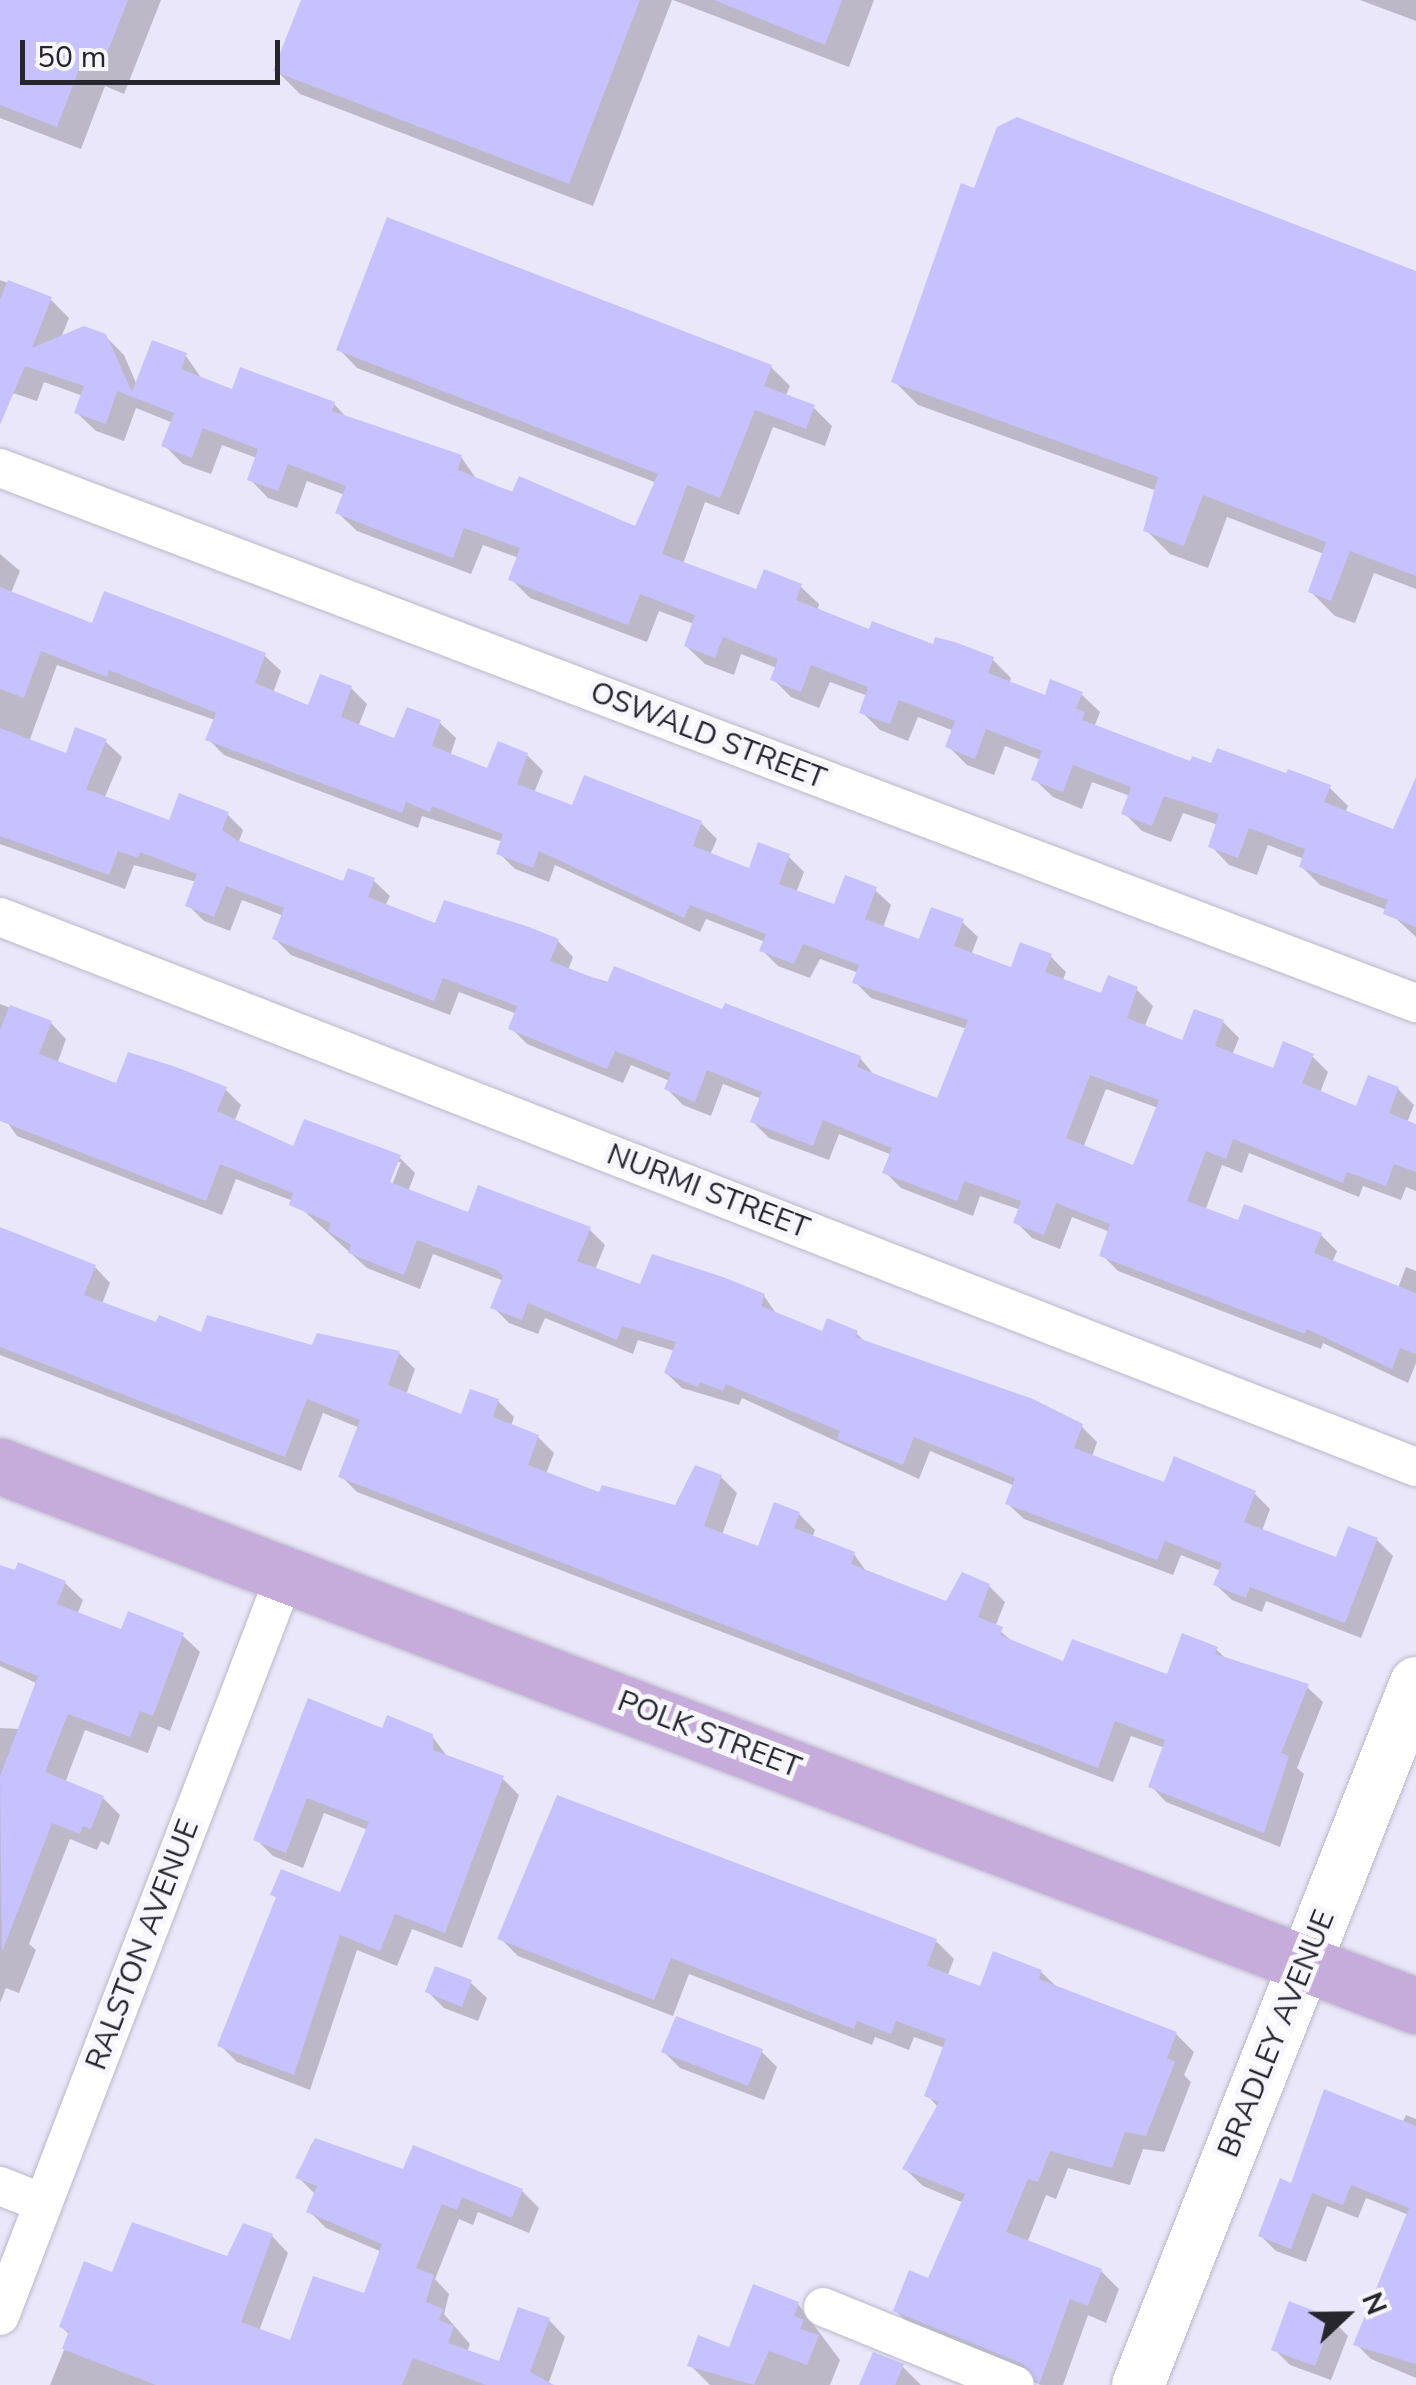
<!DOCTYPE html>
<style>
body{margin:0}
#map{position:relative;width:1416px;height:2385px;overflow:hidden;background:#ebe7fa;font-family:"Nunito Sans",sans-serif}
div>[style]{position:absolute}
.shadow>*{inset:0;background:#0003}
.building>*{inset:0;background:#c7c1ff}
.roads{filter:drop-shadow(0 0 2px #bbb7c9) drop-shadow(0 0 2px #bbb7c9)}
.street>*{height:38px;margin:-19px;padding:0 19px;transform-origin:19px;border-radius:19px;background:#fff}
.secondary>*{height:52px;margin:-26px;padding:0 26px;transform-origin:26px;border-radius:26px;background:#fff}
.primary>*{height:55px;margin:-27.5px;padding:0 27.5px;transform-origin:27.5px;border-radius:27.5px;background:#c5acda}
span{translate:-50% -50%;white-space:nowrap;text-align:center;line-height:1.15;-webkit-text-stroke:10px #f7f6fe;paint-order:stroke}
.street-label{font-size:30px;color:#27262d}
.north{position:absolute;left:1296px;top:2265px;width:100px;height:100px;-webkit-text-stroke:8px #f7f6fe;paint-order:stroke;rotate:68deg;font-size:28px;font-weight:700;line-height:40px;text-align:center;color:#27262d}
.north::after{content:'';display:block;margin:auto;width:35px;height:45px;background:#27262d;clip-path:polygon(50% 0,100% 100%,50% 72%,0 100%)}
.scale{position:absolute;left:20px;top:40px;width:260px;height:45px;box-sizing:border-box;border:5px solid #27262d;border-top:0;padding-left:12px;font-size:30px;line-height:35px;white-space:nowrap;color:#27262d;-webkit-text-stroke:8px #f7f6fe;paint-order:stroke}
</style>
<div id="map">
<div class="shadow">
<div style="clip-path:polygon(0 0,161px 0,124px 94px,105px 86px,81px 149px,0 118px)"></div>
<div style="clip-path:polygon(302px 0,672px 0,593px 206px,300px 94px,276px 70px)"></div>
<div style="clip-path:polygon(673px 0,874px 0,849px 67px)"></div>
<div style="clip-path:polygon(1360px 0,1416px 0,1416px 21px)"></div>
<div style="clip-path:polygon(1416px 273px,1416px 589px,1374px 573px,1355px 623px,1335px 616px,1311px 592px,1324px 554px,1227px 517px,1208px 568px,1170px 554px,1146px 530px,1157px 491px,918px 405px,894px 381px)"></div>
<div style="clip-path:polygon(0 280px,50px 299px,69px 318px,61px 338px,105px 336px,124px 355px,137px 385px,186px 356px,202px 379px,234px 392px,334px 404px,349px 420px,461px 457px,478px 481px,637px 530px,657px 483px,357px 368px,339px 349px,771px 367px,790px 386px,785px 397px,814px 408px,832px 426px,825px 446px,773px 427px,739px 515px,705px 502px,683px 564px,758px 592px,800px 586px,819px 604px,817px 611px,870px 632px,992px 659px,1011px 678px,1009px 684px,1046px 699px,1081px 694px,1100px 712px,1095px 725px,1192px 764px,1329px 787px,1348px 806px,1345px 813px,1395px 832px,1416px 823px,1416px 937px,1387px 910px,1320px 885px,1301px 866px,1304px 859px,1268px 845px,1257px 875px,1229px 865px,1211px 846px,1218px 825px,1183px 813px,1171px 842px,1142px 831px,1124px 813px,1130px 796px,1092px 782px,1082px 809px,1053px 797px,1034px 779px,1041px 760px,1005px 746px,994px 775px,967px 765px,948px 746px,954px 731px,918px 717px,908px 741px,880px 730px,862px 712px,868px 696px,830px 682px,819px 708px,791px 697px,773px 679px,777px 668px,741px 654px,734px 675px,705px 664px,686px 646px,694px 624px,659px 611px,647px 642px,530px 598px,511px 579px,519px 558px,483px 545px,471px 574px,357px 531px,338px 513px,345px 495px,307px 481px,297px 508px,268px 498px,250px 479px,257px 458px,222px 445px,211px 474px,183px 464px,164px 445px,173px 423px,136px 408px,124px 441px,96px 431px,77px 413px,83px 396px,44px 382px,37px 401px,0 389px)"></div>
<div style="clip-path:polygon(evenodd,0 554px,20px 571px,11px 593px,94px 627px,106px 594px,265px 656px,281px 671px,273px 693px,310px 708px,351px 688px,367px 704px,358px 727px,396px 741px,440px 723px,456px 738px,450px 756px,488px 771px,527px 755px,543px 771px,534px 793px,574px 808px,701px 823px,717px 839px,710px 855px,751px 871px,788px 856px,804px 872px,796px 893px,836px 908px,875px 890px,891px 905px,883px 928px,920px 942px,962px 922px,978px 937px,971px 955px,1012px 970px,1050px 956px,1066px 972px,1062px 982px,1103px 997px,1137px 990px,1153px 1006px,1144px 1028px,1184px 1044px,1223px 1022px,1239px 1038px,1232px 1055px,1274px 1071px,1312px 1056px,1328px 1072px,1320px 1093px,1358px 1109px,1398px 1089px,1414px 1105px,1407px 1123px,1416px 1126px,1416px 1191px,1406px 1187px,1401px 1200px,1363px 1186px,1359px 1197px,1249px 1153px,1242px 1173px,1222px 1165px,1205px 1211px,1240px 1224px,1321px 1235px,1337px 1251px,1332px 1263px,1398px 1288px,1406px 1267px,1416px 1271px,1416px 1363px,1408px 1383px,1323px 1343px,1321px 1349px,1118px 1271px,1102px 1255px,1110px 1232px,1072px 1217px,1060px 1249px,1032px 1238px,1016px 1222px,1021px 1210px,980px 1196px,973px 1216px,901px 1188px,885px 1172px,892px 1155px,839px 1134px,829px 1160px,769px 1138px,753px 1122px,762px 1099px,723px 1084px,711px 1116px,683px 1105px,667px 1089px,670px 1081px,631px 1065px,623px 1083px,527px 1044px,511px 1028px,517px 1014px,459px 992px,450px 1015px,291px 955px,275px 939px,284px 916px,242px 900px,230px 931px,204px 921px,188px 905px,197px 882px,134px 865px,125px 889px,0 844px,0 554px,57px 665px,215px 720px,208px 739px,224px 755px,418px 828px,422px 816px,503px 842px,499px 853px,515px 869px,549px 882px,555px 865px,700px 932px,706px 919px,765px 942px,762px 950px,778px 966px,810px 978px,820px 959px,859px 973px,855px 982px,871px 998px,967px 1029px,938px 1101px,875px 1076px,860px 1058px,568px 970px,573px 957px,558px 941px,437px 926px,385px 906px,390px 896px,374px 881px,345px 884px,238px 844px,243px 830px,227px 814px,170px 824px,104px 799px,122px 757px,106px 742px,77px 730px,68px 756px,29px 742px,57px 665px,0 554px,1106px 1089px,1158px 1108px,1135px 1168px,1083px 1148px,1106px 1089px)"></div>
<div style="clip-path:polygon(evenodd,0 1004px,51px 1023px,66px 1039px,57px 1064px,118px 1086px,225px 1089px,241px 1105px,234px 1122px,295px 1149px,399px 1157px,415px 1173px,408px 1192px,469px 1215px,589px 1229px,605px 1245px,595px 1270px,641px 1287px,764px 1296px,778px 1316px,823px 1335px,856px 1333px,867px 1344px,1081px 1426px,1097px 1442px,1092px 1457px,1166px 1485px,1254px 1493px,1270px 1509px,1262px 1531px,1337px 1561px,1377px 1540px,1393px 1556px,1361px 1638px,1266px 1601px,1262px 1612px,1232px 1600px,1216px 1585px,1221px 1571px,1181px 1555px,1173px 1575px,1024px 1519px,1008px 1504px,1015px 1486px,930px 1451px,919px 1479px,742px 1398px,739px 1405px,682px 1388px,666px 1373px,675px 1351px,638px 1340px,633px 1354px,545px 1318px,538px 1334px,509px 1323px,493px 1307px,504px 1281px,433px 1254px,420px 1289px,367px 1268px,293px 1201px,236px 1179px,222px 1215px,17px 1136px,0 1112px,0 1004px,395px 1162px,401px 1162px,388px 1195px,383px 1193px,395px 1162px)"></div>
<div style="clip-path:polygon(0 1230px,95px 1267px,110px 1283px,102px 1304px,158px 1326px,314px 1348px,399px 1353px,415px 1369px,406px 1395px,462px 1418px,498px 1401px,514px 1417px,511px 1426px,538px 1437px,554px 1453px,546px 1474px,600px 1495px,677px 1508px,721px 1477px,737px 1493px,722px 1535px,759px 1549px,799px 1514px,815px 1530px,812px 1538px,854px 1554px,868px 1574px,947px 1604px,989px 1586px,1005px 1602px,995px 1627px,1017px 1645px,1064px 1665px,1168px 1678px,1216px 1649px,1228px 1661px,1307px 1687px,1323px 1702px,1297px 1768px,1304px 1774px,1280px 1847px,1166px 1802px,1151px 1786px,1165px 1748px,1131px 1736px,1113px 1782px,357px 1492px,341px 1476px,360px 1428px,323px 1413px,301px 1471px,0 1355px)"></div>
<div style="clip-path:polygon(0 1568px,65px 1583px,83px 1600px,77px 1615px,122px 1633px,182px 1635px,200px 1652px,170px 1731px,158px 1726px,148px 1753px,85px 1730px,65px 1783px,103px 1798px,120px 1815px,109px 1845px,101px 1841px,97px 1850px,70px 1839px,29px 1944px,36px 1950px,19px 1993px,6px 1988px,0 2003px,0 1728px,20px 1729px,38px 1684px,0 1666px)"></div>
<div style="clip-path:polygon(383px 1731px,432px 1736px,449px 1759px,502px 1778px,519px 1795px,462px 1948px,412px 1929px,397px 1966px,357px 1950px,310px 2090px,237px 2062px,220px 2045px,278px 1899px,273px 1894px,341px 1895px,368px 1830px,324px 1813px,303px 1868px,273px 1856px,256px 1839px)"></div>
<div style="clip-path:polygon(500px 1938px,936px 1941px,954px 1959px,947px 1977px,981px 1989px,1041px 1972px,1058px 1988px,1176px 2034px,1194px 2052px,1184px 2075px,1191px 2082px,1164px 2152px,1143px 2149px,1130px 2185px,1068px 2168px,1056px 2199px,1046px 2195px,1027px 2243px,1101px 2271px,1119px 2289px,1106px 2323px,1088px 2315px,1063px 2385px,1041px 2385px,914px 2329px,896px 2311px,930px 2281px,964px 2203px,923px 2186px,905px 2169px,938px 2107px,927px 2095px,945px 2048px,914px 2037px,909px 2050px,875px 2037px,872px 2045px,689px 1974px,673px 2016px,518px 1956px)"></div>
<div style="clip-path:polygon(471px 1983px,487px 1998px,478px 2021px,444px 2008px,428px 1992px)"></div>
<div style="clip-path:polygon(761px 2051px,777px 2067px,764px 2100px,680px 2068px,664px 2052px)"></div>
<div style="clip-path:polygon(1406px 2115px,1416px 2119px,1416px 2378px,1371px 2359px,1356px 2344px,1409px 2215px,1366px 2198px,1358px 2218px,1327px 2206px,1306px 2262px,1276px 2251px,1261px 2236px,1293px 2186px,1402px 2123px)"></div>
<div style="clip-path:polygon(312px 2143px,404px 2172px,522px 2191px,539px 2208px,529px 2233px,478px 2212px,473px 2225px,459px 2219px,435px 2279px,449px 2294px,444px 2314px,470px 2344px,467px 2352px,500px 2364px,549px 2320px,565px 2337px,548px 2385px,50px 2385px,70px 2335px,61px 2326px,113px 2275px,229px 2259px,272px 2236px,288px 2253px,259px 2331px,292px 2343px,366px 2296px,382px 2252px,326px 2228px,309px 2211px,316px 2195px,298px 2177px)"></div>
<div style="clip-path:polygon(798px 2304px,840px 2360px,830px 2385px,710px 2385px,690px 2365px,731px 2350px)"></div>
<div style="clip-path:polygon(1332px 2320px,1348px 2336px,1331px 2380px,1290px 2365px,1274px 2349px)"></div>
<div style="clip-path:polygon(902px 2366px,921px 2385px,862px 2385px)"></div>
</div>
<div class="building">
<div style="clip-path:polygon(0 0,128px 0,100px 71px,81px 64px,57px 127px,0 105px)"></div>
<div style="clip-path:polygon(301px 0,640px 0,569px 184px,273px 71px)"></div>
<div style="clip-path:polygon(714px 0,842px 0,825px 45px)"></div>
<div style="clip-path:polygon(1017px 117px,1416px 271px,1416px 576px,1350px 551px,1331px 601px,1308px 592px,1326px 542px,1203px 495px,1184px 546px,1143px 531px,1158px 477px,891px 382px,961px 183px,974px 188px,997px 127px)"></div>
<div style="clip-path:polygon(387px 217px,772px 365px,764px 386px,815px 405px,806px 429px,755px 410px,720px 498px,687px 485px,662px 554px,756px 589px,764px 569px,802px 584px,796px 600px,869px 629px,872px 621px,933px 644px,935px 637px,955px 642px,994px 657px,988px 673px,1045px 695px,1050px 679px,1083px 692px,1076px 708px,1085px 712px,1082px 720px,1190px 761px,1192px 756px,1211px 763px,1217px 748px,1286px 773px,1288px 769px,1331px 785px,1324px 802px,1393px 829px,1416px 777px,1416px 927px,1383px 914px,1388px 900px,1299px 867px,1305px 849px,1249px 828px,1238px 858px,1208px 847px,1219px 814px,1164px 796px,1152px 826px,1121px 814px,1131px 787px,1073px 765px,1063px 792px,1031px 780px,1042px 751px,986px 729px,975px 759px,945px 747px,955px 721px,899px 700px,890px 724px,859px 713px,868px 687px,811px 665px,801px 692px,770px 680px,778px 659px,723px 637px,715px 658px,684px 646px,695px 615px,640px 594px,628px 625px,508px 580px,520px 548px,464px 528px,453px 558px,398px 538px,335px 513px,346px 486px,288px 464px,278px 491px,247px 480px,258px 449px,203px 428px,192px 458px,161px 446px,174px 413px,117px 391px,106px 424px,74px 413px,84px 386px,25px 366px,0 425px,0 300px,8px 280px,52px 297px,32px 348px,84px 326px,106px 334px,132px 392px,152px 340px,187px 353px,181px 369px,232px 389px,240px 367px,335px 402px,332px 411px,462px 455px,458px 470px,512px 492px,519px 476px,635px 526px,658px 474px,336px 350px)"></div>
<div style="clip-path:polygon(evenodd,0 587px,92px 623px,104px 591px,197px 626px,266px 653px,255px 683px,308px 705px,320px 674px,352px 686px,341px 717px,394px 738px,407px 707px,441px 720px,432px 746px,487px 768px,498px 741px,528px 753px,517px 784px,572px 805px,584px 775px,702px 821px,693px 846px,749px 868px,758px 842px,790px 854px,779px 884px,834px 904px,845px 875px,877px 887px,865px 919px,919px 939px,931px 907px,964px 919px,954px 946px,1011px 967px,1020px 942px,1052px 954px,1045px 972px,1101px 993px,1108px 975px,1138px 987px,1127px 1018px,1182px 1040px,1194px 1009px,1224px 1020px,1215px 1046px,1273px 1068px,1283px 1041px,1314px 1054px,1302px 1083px,1356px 1106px,1368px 1075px,1399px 1087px,1389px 1113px,1416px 1124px,1416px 1172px,1394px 1164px,1386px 1186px,1347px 1172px,1343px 1183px,1233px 1139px,1226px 1159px,1206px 1151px,1187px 1201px,1238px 1220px,1244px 1204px,1322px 1233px,1314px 1253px,1416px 1293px,1416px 1354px,1400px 1348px,1392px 1369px,1307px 1329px,1305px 1334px,1099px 1256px,1110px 1224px,1056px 1203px,1044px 1235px,1013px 1223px,1021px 1201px,964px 1181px,957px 1201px,882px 1173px,892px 1148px,823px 1120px,813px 1146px,750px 1122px,762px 1092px,707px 1070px,695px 1102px,664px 1089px,671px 1073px,615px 1051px,607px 1069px,508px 1029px,517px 1006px,443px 978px,434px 1001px,272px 939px,284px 908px,226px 886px,214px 917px,185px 906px,197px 874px,140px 852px,138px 858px,118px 851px,109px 875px,0 836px,0 728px,66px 753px,75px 727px,107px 739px,86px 789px,169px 820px,179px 793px,229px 812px,222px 830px,237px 840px,343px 881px,348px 868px,375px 878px,368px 897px,435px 923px,444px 900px,529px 927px,559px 939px,550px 961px,607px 983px,614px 966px,722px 1009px,725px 1003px,861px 1056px,857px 1067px,937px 1098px,968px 1020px,852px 983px,859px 965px,803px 944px,794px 964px,759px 951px,766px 934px,690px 905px,684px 918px,539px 851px,533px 868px,496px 854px,503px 834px,432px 806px,430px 812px,406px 802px,402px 813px,205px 740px,216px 713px,109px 670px,107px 677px,41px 651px,24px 698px,0 689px,0 587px,1090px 1075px,1159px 1100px,1133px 1165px,1066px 1138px,1090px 1075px)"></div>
<div style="clip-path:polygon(10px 1005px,52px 1021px,39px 1054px,116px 1083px,128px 1052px,176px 1067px,227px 1087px,217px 1111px,293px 1146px,304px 1119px,401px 1155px,390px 1182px,468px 1212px,478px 1185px,591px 1227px,577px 1261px,640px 1284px,652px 1254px,723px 1277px,765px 1294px,761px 1306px,822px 1331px,827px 1318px,858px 1331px,855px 1337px,1033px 1399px,1083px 1424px,1074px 1448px,1164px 1482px,1174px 1456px,1256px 1491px,1244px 1522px,1336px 1557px,1348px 1526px,1378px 1538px,1345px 1623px,1250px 1587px,1246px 1598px,1213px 1585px,1222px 1563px,1165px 1541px,1157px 1560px,1005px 1504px,1015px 1478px,914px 1437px,903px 1465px,837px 1439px,840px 1431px,726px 1384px,723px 1391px,700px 1382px,698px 1387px,664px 1373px,676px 1342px,622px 1326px,617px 1340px,528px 1303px,522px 1320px,490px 1308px,503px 1276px,497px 1270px,417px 1240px,404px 1275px,348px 1253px,351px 1245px,328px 1231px,331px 1223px,289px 1205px,293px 1193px,220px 1164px,206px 1201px,0 1121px,0 1030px)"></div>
<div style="clip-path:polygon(0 1227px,96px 1265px,84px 1295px,156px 1322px,159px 1315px,201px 1332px,207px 1315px,312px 1345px,317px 1333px,400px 1351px,388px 1385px,461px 1414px,470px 1389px,499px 1399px,493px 1417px,539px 1435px,528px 1465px,599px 1492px,602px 1485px,675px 1505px,695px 1465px,722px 1475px,704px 1526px,758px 1546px,774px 1502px,800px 1512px,794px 1528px,855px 1552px,851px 1564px,946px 1601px,962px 1572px,990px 1584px,978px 1617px,1003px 1627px,1000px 1635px,1063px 1661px,1072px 1639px,1167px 1674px,1182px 1633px,1218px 1647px,1215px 1654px,1309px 1684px,1281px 1753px,1289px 1756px,1264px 1833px,1148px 1787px,1165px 1740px,1115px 1721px,1098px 1768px,338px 1477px,360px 1420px,307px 1399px,285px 1457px,0 1347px)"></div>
<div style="clip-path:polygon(18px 1562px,66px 1581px,57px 1604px,121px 1629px,128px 1611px,184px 1633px,153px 1716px,140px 1711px,130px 1737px,68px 1714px,45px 1772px,104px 1796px,91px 1829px,83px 1826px,80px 1834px,52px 1823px,2px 1952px,0 1776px,38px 1676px,0 1661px,0 1565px,15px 1570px)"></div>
<div style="clip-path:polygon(308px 1698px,382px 1728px,387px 1715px,433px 1734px,433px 1750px,504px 1776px,445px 1933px,395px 1914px,380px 1951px,340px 1935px,294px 2075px,217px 2046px,276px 1897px,270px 1895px,281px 1869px,340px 1892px,369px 1822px,307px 1798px,286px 1853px,253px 1840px)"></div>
<div style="clip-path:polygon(557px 1795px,937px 1939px,927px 1966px,980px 1986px,993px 1951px,1042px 1970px,1039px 1979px,1177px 2032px,1167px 2058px,1175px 2062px,1146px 2136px,1125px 2132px,1112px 2168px,1050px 2151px,1038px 2182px,1028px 2179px,1006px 2232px,1102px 2269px,1088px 2306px,1070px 2299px,1039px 2385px,1023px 2364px,893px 2311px,909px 2270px,928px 2278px,965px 2194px,902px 2169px,939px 2102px,924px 2096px,946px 2039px,896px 2021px,891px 2034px,857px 2021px,854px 2029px,671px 1958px,654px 2000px,497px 1939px)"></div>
<div style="clip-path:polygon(435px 1966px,472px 1980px,462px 2007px,425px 1992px)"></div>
<div style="clip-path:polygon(676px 2016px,763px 2049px,748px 2086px,661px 2052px)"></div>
<div style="clip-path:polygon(1324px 2089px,1416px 2126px,1416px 2364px,1353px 2345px,1409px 2208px,1351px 2185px,1343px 2205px,1312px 2193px,1291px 2249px,1258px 2236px,1280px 2178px,1291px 2183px)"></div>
<div style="clip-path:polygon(315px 2138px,403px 2169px,413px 2145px,523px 2189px,512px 2218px,462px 2197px,457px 2210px,442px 2204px,416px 2268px,434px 2275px,426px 2302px,443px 2309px,439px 2320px,454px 2326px,448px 2343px,499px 2361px,518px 2307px,550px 2318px,530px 2372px,554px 2385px,486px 2385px,413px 2358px,402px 2385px,156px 2385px,62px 2349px,69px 2331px,59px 2327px,84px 2261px,112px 2272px,132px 2222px,227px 2256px,243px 2223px,273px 2234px,241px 2322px,290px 2340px,313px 2276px,364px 2293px,382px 2244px,306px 2212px,317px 2186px,295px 2178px)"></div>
<div style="clip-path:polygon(753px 2284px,799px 2302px,794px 2316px,804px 2320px,800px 2329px,819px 2335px,807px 2365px,769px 2351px,754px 2385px,687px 2366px,698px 2335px,729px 2347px)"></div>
<div style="clip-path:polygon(1289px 2301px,1333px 2318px,1315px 2366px,1271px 2350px)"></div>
<div style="clip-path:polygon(873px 2352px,904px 2364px,895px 2385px,859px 2385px)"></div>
</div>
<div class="roads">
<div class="street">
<div style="left:0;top:468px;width:1514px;rotate:20.7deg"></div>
<div style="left:0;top:917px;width:1519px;rotate:21.23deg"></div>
<div style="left:0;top:2186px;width:46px;rotate:21.6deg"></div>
<div style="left:823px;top:2307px;width:207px;rotate:22.1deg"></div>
<div style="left:0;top:2316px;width:796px;rotate:-68.95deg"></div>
</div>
<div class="secondary">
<div style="left:1138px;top:2385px;width:755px;rotate:-68.4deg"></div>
</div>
<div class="primary">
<div style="left:0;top:1466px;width:1515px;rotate:20.87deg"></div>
</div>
</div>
<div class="street-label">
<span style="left:708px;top:736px;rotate:21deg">OSWALD STREET</span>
<span style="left:708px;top:1192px;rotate:21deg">NURMI STREET</span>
<span style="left:709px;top:1735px;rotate:21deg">POLK STREET</span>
<span style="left:143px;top:1945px;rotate:-69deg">RALSTON AVENUE</span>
<span style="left:1277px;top:2034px;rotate:-68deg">BRADLEY AVENUE</span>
</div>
<div class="north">N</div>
<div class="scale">50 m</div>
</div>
